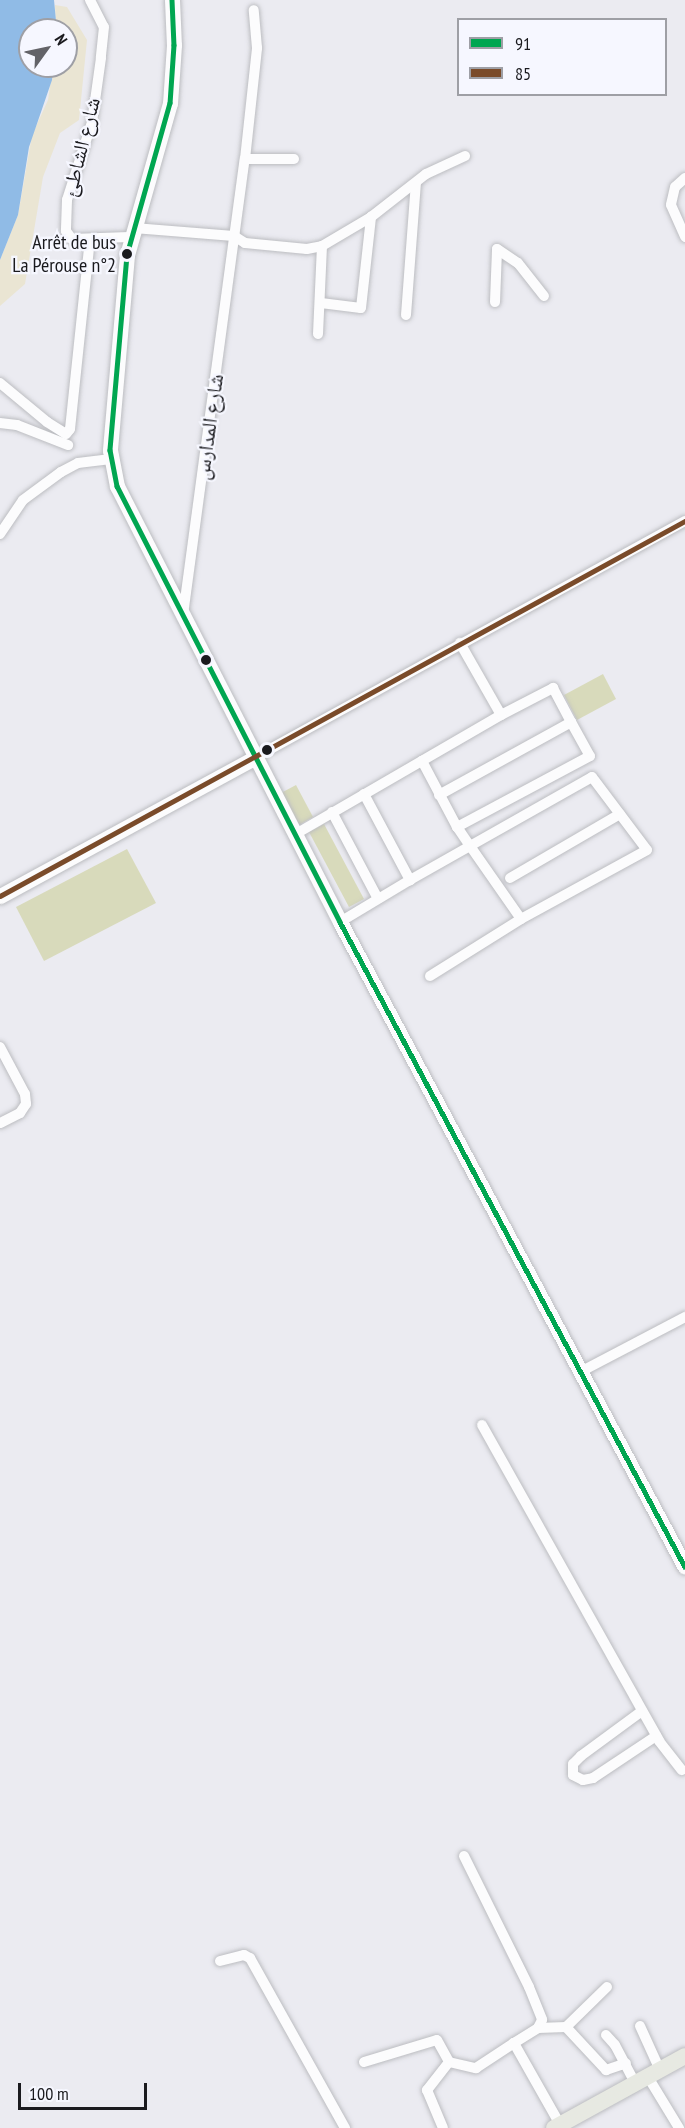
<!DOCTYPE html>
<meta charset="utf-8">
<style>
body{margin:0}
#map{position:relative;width:685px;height:2128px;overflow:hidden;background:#ebebf1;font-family:"PT Sans Narrow","Noto Naskh Arabic",sans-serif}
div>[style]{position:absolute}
.green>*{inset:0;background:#d8dabb}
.sand>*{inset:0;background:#eae5d3}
.water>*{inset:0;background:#90bbe6}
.roads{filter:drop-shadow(0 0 2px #bcbdc1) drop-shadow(0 0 2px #bcbdc1)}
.minor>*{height:10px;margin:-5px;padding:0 5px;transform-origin:5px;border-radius:5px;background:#fcfcfd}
.secondary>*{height:15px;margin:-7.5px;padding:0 7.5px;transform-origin:7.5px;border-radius:7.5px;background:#fcfcfd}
.primary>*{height:16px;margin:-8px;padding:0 8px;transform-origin:8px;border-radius:8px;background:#e7e9e2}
.bus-1>*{height:4.5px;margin:-2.25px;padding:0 2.25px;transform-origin:2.25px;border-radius:2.25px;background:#00a651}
.bus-2>*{height:4.5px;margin:-2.25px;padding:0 2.25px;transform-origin:2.25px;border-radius:2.25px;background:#7a4b2a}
.dots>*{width:16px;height:16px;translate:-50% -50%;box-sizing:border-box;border:3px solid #f6f7ff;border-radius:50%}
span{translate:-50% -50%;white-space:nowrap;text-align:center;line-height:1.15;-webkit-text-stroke:4.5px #f6f7ff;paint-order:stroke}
.bus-label{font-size:20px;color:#1a1a1e}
.right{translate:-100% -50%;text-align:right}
.street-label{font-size:21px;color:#1a1a1e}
.legend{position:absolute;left:457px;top:18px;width:210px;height:78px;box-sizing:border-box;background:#f6f7ff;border:2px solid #9e9fa5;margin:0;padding:8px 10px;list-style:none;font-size:18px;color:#1a1a1e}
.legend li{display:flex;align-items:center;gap:12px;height:30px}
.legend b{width:30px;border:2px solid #9e9fa5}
.north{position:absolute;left:18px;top:18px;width:60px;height:60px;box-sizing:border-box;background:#f6f7ff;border:2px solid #9e9fa5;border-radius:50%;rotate:57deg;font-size:16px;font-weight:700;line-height:24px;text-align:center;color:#1a1a1e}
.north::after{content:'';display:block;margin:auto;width:21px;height:27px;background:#636368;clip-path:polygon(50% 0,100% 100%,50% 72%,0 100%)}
.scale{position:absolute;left:18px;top:2083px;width:129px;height:27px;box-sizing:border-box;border:3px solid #1a1a1e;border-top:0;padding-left:8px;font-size:18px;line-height:21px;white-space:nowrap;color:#1a1a1e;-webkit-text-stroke:4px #f6f7ff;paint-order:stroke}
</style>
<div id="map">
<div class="green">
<div style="clip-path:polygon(603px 674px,616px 699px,577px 720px,564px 695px)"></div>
<div style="clip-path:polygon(296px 785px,313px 817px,299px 825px,281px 793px)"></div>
<div style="clip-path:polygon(324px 824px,364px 899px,349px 907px,309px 832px)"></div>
<div style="clip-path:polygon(127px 849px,156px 903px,44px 961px,16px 907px)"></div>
</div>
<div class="sand">
<div style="clip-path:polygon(55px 5px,67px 7px,87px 40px,79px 120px,60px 133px,43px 177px,25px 284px,0 306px,0 260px,18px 215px,32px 135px,48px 100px,53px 66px,66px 66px,66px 30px,56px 30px)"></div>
</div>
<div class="water">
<div style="clip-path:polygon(0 0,54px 0,56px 21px,56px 30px,30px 30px,30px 66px,53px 66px,52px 80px,29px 147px,18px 215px,0 260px)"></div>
</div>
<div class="roads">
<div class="minor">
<div style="left:90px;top:0;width:30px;rotate:63deg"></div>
<div style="left:104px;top:27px;width:31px;rotate:96deg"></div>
<div style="left:101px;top:58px;width:65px;rotate:98deg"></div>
<div style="left:92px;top:122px;width:82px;rotate:107.8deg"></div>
<div style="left:67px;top:200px;width:31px;rotate:92deg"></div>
<div style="left:66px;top:231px;width:10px;rotate:53deg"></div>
<div style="left:72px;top:239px;width:57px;rotate:-2deg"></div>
<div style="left:245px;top:159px;width:49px"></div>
<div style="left:685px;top:178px;width:13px;rotate:138deg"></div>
<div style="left:675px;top:187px;width:18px;rotate:103deg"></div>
<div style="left:671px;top:205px;width:35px;rotate:66deg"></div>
<div style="left:134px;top:228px;width:100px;rotate:4.6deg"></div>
<div style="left:234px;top:236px;width:13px;rotate:32deg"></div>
<div style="left:245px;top:243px;width:62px;rotate:5.5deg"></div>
<div style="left:307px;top:249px;width:15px;rotate:-11deg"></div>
<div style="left:322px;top:246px;width:57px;rotate:-30.6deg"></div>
<div style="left:371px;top:217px;width:70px;rotate:-38deg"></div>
<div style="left:426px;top:174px;width:43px;rotate:-24.8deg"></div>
<div style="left:495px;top:302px;width:53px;rotate:-87.8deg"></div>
<div style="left:497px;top:249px;width:25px;rotate:34deg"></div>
<div style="left:518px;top:263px;width:42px;rotate:51.8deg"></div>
<div style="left:321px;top:303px;width:40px;rotate:7.1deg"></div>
<div style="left:361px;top:308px;width:92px;rotate:-83.7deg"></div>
<div style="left:406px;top:315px;width:132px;rotate:-85.7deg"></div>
<div style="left:318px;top:334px;width:88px;rotate:-87.4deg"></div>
<div style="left:0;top:383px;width:61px;rotate:39.7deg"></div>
<div style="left:47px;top:422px;width:22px;rotate:32deg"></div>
<div style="left:66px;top:434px;width:6px;rotate:-51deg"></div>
<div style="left:70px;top:429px;width:191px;rotate:-84deg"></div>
<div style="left:0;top:423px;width:17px;rotate:7deg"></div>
<div style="left:17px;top:425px;width:55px;rotate:21.4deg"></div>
<div style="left:0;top:534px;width:41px;rotate:-55.9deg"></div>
<div style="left:23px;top:500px;width:47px;rotate:-36.4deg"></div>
<div style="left:61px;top:472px;width:19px;rotate:-28deg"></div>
<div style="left:78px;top:463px;width:33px;rotate:-7deg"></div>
<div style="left:183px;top:615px;width:460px;rotate:-82.3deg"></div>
<div style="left:245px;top:159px;width:112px;rotate:-83.8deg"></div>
<div style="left:257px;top:48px;width:38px;rotate:-95deg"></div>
<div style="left:501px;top:715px;width:59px;rotate:-27.4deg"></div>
<div style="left:553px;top:688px;width:38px;rotate:62deg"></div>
<div style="left:254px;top:758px;width:492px;rotate:-28.8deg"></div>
<div style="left:364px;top:794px;width:98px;rotate:61.9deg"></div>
<div style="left:439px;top:795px;width:151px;rotate:-28.9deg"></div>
<div style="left:571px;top:722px;width:39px;rotate:61deg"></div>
<div style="left:590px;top:756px;width:151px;rotate:151.9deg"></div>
<div style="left:332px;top:812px;width:98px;rotate:62.1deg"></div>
<div style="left:294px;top:835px;width:239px;rotate:-30.1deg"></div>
<div style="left:501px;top:715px;width:83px;rotate:-119.7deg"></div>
<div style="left:510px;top:878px;width:127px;rotate:-30.2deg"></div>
<div style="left:340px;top:922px;width:82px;rotate:-31deg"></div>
<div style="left:410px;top:880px;width:69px;rotate:-29.5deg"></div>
<div style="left:470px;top:846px;width:140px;rotate:-29.5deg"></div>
<div style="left:592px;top:777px;width:91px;rotate:53deg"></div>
<div style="left:647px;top:850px;width:144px;rotate:151.3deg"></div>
<div style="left:521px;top:919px;width:89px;rotate:-124.9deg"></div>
<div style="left:470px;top:846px;width:23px;rotate:-124deg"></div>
<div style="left:457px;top:827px;width:75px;rotate:-117.9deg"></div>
<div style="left:430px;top:976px;width:107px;rotate:-32.1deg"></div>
<div style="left:0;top:1047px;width:53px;rotate:62deg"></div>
<div style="left:25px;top:1094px;width:10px;rotate:84deg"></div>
<div style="left:26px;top:1104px;width:11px;rotate:124deg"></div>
<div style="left:20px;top:1113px;width:22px;rotate:153deg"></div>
<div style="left:580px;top:1372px;width:119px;rotate:-27.6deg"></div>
<div style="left:482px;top:1425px;width:362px;rotate:60.7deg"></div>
<div style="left:659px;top:1741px;width:37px;rotate:52deg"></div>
<div style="left:642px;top:1711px;width:76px;rotate:143.6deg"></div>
<div style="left:581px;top:1756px;width:11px;rotate:135deg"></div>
<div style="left:573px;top:1764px;width:11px;rotate:90deg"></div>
<div style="left:573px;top:1775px;width:11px;rotate:27deg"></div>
<div style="left:583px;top:1780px;width:10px;rotate:-11deg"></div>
<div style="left:593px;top:1778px;width:76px;rotate:-33.7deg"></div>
<div style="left:464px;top:1856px;width:146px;rotate:63.6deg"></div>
<div style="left:529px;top:1987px;width:35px;rotate:68deg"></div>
<div style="left:542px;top:2020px;width:9px;rotate:117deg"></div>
<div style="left:220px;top:1961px;width:25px;rotate:-14deg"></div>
<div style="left:244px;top:1955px;width:7px;rotate:27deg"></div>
<div style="left:250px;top:1958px;width:195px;rotate:60.8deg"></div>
<div style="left:607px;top:1987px;width:57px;rotate:135.7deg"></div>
<div style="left:566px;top:2027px;width:59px;rotate:47.1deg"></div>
<div style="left:606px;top:2070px;width:21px;rotate:-19deg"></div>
<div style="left:640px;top:2026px;width:48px;rotate:65.6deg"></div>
<div style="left:606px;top:2035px;width:13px;rotate:48deg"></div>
<div style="left:615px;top:2045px;width:43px;rotate:62.2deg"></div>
<div style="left:364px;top:2062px;width:76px;rotate:-16.8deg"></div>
<div style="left:437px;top:2040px;width:25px;rotate:61deg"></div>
<div style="left:449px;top:2062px;width:36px;rotate:128deg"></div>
<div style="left:427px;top:2090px;width:41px;rotate:67.2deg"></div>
<div style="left:449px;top:2062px;width:28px;rotate:13deg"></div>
<div style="left:476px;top:2068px;width:45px;rotate:-33.3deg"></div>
<div style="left:648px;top:2077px;width:60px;rotate:58.7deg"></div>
<div style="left:562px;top:2128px;width:98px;rotate:-119.5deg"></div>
<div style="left:514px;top:2043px;width:28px;rotate:-32deg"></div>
<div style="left:538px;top:2028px;width:28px;rotate:-2deg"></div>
</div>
<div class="secondary">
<div style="left:172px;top:0;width:45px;rotate:87.5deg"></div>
<div style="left:174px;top:45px;width:58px;rotate:93.9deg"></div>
<div style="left:170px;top:103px;width:158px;rotate:105.8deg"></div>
<div style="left:127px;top:255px;width:196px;rotate:95deg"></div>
<div style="left:110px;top:450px;width:37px;rotate:79deg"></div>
<div style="left:117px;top:486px;width:490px;rotate:62.9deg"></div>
<div style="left:340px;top:922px;width:731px;rotate:61.86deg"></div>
<div style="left:0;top:896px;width:289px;rotate:-28.5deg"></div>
</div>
<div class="primary">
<div style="left:554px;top:2128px;width:149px;rotate:-28.8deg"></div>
</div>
</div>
<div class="bus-1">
<div style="left:172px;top:0;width:45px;rotate:87.5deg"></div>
<div style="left:174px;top:45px;width:58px;rotate:93.9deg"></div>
<div style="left:170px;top:103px;width:158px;rotate:105.8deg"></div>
<div style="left:127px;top:255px;width:196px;rotate:95deg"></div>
<div style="left:110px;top:450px;width:37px;rotate:79deg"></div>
<div style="left:117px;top:486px;width:490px;rotate:62.9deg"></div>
<div style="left:340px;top:922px;width:731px;rotate:61.86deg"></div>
</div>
<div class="bus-2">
<div style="left:0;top:896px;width:781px;rotate:-28.7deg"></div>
</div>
<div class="dots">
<div style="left:127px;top:254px;background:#1a1a1e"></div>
<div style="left:206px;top:660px;background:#1a1a1e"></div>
<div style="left:267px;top:750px;background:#1a1a1e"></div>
</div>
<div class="bus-label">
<span class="right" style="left:116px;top:254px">Arrêt de bus<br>La Pérouse n°2</span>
</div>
<div class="street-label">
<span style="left:81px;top:147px;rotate:-76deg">شارع الشاطئ</span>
<span style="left:209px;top:427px;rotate:-82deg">شارع المدارس</span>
</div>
<ul class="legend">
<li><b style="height:8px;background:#00a651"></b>91</li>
<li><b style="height:8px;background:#7a4b2a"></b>85</li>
</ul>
<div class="north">N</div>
<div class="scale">100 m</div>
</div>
